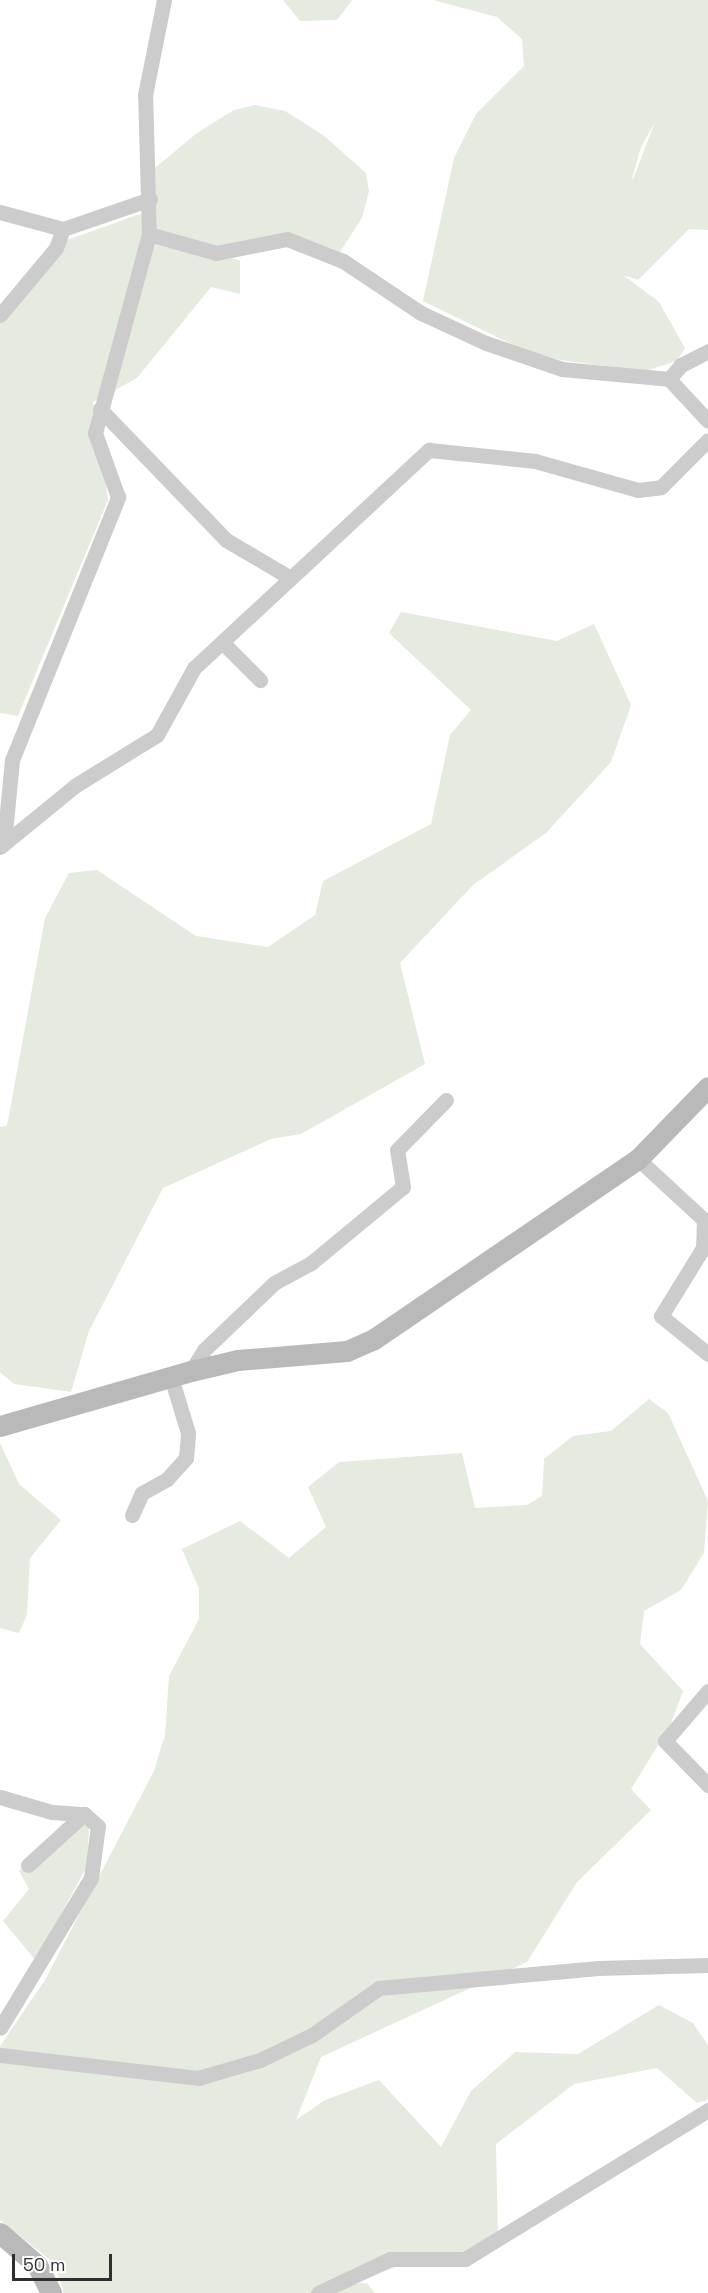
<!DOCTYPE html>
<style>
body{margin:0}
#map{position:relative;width:708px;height:2293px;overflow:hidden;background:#fff;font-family:"Space Grotesk",sans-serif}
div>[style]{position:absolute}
.green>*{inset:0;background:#e5ebdf}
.street>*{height:15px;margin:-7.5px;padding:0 7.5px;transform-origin:7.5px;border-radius:7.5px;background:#ccc}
.secondary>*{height:21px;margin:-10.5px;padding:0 10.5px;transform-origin:10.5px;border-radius:10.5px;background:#b9b9b9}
span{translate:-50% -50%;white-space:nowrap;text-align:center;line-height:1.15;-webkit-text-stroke:6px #fff;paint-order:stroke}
.scale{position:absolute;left:12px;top:2254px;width:100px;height:27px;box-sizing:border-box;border:3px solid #2f2f2f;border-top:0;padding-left:8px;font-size:18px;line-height:21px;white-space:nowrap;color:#2f2f2f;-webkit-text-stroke:4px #fff;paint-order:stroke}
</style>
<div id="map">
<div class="green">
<div style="clip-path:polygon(283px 0,352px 0,337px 20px,300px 21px)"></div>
<div style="clip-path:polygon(evenodd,433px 0,708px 0,708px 230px,689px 229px,638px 280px,623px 275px,659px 302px,685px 348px,677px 361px,645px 371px,560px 360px,524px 350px,423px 301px,454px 158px,476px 114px,524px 66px,522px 39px,497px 17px,433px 0,655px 122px,633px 179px,632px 179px,641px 147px,655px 122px)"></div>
<div style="clip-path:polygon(255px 105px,285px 111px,323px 135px,366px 173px,369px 191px,362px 218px,340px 252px,291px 233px,219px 247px,157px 229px,155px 168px,197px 133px,234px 110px)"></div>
<div style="clip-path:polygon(143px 213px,165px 247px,240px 260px,240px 294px,211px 287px,137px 378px,93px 402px,108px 500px,18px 716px,0 713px,0 322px,67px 240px)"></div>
<div style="clip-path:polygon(401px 612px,557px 641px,594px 624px,631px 705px,611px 762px,546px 833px,473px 885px,400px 963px,425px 1064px,301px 1134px,271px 1139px,163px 1188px,89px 1331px,71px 1392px,14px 1384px,0 1372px,0 1127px,7px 1126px,45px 918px,69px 873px,97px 870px,196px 936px,268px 947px,315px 915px,323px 881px,431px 824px,450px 735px,471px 710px,389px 633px)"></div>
<div style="clip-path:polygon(649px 1399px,668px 1413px,708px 1501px,704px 1553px,681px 1590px,644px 1611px,640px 1644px,683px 1691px,670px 1726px,631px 1789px,651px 1810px,577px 1882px,527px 1962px,321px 2057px,296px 2120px,325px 2100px,379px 2080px,441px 2147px,471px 2091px,515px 2052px,578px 2054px,659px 2005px,693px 2023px,708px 2045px,708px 2100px,697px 2103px,657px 2068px,574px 2084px,496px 2144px,498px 2236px,465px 2259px,396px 2267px,352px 2284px,367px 2283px,375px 2293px,64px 2293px,54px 2263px,0 2220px,0 2046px,45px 1980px,154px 1771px,165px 1735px,169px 1676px,199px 1619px,199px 1589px,182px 1549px,240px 1521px,289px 1558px,326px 1527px,308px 1487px,339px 1462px,462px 1453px,475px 1508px,527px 1505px,542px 1496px,544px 1459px,573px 1436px,611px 1431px)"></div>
<div style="clip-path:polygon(0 1443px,19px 1484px,61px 1520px,30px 1558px,27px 1615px,19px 1633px,0 1628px)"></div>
<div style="clip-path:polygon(70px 1823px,89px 1826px,87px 1866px,36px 1961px,3px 1921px,29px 1889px,19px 1871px)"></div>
</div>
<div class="street">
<div style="left:0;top:212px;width:65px;rotate:15.1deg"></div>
<div style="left:63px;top:229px;width:92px;rotate:-19deg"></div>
<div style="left:149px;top:234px;width:70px;rotate:15.8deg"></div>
<div style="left:216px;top:253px;width:72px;rotate:-11.2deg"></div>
<div style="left:287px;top:239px;width:60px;rotate:21.4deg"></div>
<div style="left:343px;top:261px;width:94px;rotate:33.7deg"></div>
<div style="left:421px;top:313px;width:72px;rotate:24.8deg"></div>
<div style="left:486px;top:343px;width:80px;rotate:18.9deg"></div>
<div style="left:562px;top:369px;width:107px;rotate:5.3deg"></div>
<div style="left:0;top:315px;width:87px;rotate:-50.1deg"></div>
<div style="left:56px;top:248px;width:20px;rotate:-70deg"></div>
<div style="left:669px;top:379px;width:57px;rotate:47.1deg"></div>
<div style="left:669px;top:379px;width:18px;rotate:-49deg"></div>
<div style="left:681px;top:365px;width:30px;rotate:-27deg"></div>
<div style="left:100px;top:409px;width:182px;rotate:46.1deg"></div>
<div style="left:226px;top:540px;width:73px;rotate:30.4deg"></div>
<div style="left:222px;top:642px;width:54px;rotate:45deg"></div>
<div style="left:4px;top:843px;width:83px;rotate:-84.5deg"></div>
<div style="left:12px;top:760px;width:284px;rotate:-68deg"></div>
<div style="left:118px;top:497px;width:68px;rotate:-109.8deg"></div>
<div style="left:95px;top:433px;width:206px;rotate:-74.8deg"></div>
<div style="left:149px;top:234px;width:139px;rotate:-91.6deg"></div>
<div style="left:145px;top:95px;width:97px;rotate:-78.7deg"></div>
<div style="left:0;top:847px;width:98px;rotate:-39.2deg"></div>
<div style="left:76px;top:785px;width:95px;rotate:-31.7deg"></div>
<div style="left:157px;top:735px;width:77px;rotate:-61.1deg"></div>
<div style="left:194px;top:668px;width:321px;rotate:-42.9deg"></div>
<div style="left:429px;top:450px;width:107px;rotate:5.9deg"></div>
<div style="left:535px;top:461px;width:107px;rotate:15.7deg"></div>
<div style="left:638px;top:490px;width:23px;rotate:-7deg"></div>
<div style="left:661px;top:487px;width:66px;rotate:-45deg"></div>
<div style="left:638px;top:1159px;width:90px;rotate:42.7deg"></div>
<div style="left:704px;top:1220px;width:28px;rotate:92deg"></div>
<div style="left:703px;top:1248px;width:80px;rotate:121.7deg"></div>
<div style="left:661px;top:1316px;width:60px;rotate:39deg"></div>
<div style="left:191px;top:1371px;width:25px;rotate:-58deg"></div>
<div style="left:204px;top:1350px;width:97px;rotate:-43.7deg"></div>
<div style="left:274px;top:1283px;width:42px;rotate:-28.4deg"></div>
<div style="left:311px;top:1263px;width:119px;rotate:-39.6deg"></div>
<div style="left:403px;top:1187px;width:37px;rotate:-99deg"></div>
<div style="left:397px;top:1150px;width:70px;rotate:-45.6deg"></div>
<div style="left:132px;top:1515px;width:24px;rotate:-66deg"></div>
<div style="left:142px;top:1493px;width:29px;rotate:-29deg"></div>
<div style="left:167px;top:1479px;width:28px;rotate:-48deg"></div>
<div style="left:186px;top:1458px;width:25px;rotate:-85deg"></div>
<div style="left:188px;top:1433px;width:59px;rotate:-106.9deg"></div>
<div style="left:708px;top:1691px;width:66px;rotate:130.7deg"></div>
<div style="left:665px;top:1741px;width:62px;rotate:45.7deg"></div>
<div style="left:0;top:1797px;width:54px;rotate:16.1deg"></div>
<div style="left:52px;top:1812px;width:32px;rotate:4deg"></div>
<div style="left:84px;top:1814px;width:18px;rotate:41deg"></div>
<div style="left:98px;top:1826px;width:52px;rotate:97.7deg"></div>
<div style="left:91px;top:1878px;width:175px;rotate:121.2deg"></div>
<div style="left:28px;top:1865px;width:76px;rotate:-42.3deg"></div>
<div style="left:0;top:2055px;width:199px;rotate:6.6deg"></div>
<div style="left:198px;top:2078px;width:65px;rotate:-16.2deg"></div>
<div style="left:260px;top:2060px;width:58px;rotate:-25.7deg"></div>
<div style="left:312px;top:2035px;width:82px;rotate:-35deg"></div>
<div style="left:379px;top:1988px;width:220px;rotate:-5.2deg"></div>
<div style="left:598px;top:1968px;width:110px;rotate:-1.6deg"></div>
<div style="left:318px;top:2293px;width:80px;rotate:-25.3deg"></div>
<div style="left:390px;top:2259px;width:75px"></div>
<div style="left:465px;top:2259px;width:285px;rotate:-31.5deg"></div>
</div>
<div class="secondary">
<div style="left:0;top:1426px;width:199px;rotate:-16.1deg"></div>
<div style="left:191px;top:1371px;width:48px;rotate:-13.2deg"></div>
<div style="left:238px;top:1360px;width:109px;rotate:-4.7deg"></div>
<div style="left:347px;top:1351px;width:30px;rotate:-24deg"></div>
<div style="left:374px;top:1339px;width:320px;rotate:-34.3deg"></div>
<div style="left:638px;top:1159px;width:100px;rotate:-45.8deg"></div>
<div style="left:0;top:2233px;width:49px;rotate:40.9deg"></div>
<div style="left:37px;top:2265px;width:31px;rotate:63deg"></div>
</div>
<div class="scale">50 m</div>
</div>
